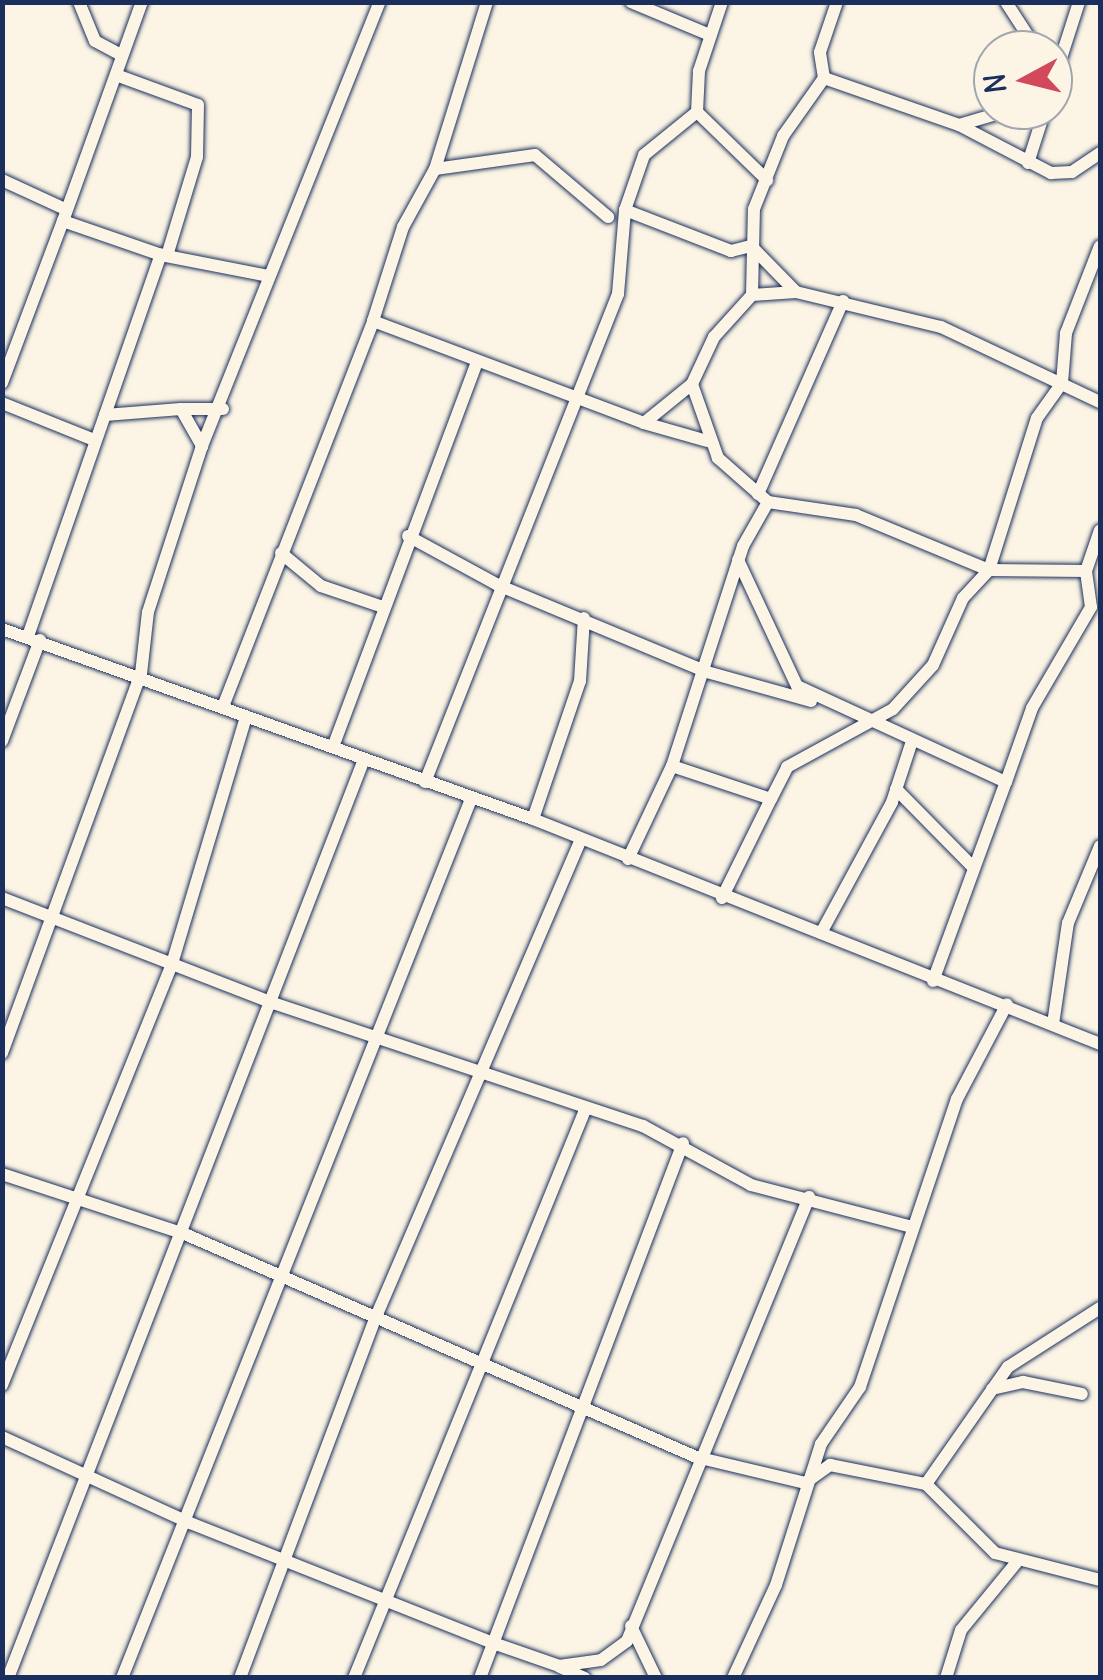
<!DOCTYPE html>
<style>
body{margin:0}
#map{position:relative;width:1103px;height:1680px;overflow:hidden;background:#fcf5e5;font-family:Delius,sans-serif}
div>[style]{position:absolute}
.roads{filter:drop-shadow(0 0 2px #1b2f5e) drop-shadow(0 0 2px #1b2f5e)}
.minor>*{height:12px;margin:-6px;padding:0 6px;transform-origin:6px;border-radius:6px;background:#fcf5e5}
span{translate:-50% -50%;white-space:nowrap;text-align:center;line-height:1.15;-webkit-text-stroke:8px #fcf5e5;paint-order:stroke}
.frame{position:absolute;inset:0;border:5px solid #1b2f5e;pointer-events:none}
.north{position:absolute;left:973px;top:30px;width:100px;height:100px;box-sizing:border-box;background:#fcf5e5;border:2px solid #a2a6af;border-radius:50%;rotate:263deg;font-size:28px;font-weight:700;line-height:40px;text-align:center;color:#1b2f5e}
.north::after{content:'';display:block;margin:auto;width:35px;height:45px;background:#d1495b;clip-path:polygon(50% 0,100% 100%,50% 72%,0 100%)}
</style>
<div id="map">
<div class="roads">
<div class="minor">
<div style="left:79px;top:2px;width:42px;rotate:67.7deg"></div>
<div style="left:95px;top:41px;width:27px;rotate:28deg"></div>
<div style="left:631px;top:2px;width:86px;rotate:22.7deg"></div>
<div style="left:1006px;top:2px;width:57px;rotate:57.1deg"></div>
<div style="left:116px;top:75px;width:87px;rotate:20.1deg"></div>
<div style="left:198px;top:105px;width:52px;rotate:91.1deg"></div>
<div style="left:197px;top:157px;width:103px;rotate:106.9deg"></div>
<div style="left:824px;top:78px;width:26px;rotate:-99deg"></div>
<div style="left:820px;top:52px;width:53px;rotate:-71.2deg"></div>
<div style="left:1053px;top:83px;width:85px;rotate:-72.2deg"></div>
<div style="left:697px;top:112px;width:98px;rotate:44.2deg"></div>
<div style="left:959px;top:125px;width:53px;rotate:-16.4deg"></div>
<div style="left:1028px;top:163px;width:56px;rotate:-72.2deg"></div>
<div style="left:435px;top:169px;width:101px;rotate:-8deg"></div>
<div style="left:535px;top:155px;width:96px;rotate:40.3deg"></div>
<div style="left:2px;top:180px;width:69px;rotate:24.7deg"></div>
<div style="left:625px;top:210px;width:114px;rotate:21.1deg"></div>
<div style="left:731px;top:251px;width:21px;rotate:-14deg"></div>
<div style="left:751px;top:246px;width:64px;rotate:45.6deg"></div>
<div style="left:63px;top:221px;width:233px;rotate:-70.2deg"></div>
<div style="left:752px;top:295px;width:86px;rotate:-88.7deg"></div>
<div style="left:754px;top:209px;width:79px;rotate:-68.3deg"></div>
<div style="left:783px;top:136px;width:71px;rotate:-54.7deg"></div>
<div style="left:824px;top:78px;width:143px;rotate:19.2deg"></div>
<div style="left:959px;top:125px;width:104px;rotate:27.6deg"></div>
<div style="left:1051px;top:173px;width:21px;rotate:-3deg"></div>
<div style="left:1072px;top:172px;width:34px;rotate:-34deg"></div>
<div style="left:373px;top:321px;width:99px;rotate:-72.3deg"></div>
<div style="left:403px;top:227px;width:66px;rotate:-61.1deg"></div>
<div style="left:435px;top:169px;width:175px;rotate:-72.7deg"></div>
<div style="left:2px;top:383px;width:173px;rotate:-69.4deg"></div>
<div style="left:63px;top:221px;width:104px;rotate:19.1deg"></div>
<div style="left:161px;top:255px;width:109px;rotate:11.1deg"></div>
<div style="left:2px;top:403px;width:99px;rotate:21.9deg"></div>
<div style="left:184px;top:409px;width:39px"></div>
<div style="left:105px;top:415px;width:76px;rotate:-4.5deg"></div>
<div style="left:181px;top:409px;width:43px;rotate:60.4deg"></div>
<div style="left:644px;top:423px;width:66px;rotate:15.9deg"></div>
<div style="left:758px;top:494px;width:211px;rotate:-66.2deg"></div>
<div style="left:768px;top:502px;width:89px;rotate:8.4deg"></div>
<div style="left:856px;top:515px;width:144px;rotate:22.5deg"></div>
<div style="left:989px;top:570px;width:159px;rotate:-72.5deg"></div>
<div style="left:1037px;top:418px;width:43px;rotate:-54.5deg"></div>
<div style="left:1062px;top:383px;width:50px;rotate:-85.4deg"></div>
<div style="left:1066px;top:333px;width:93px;rotate:-68.7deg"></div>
<div style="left:408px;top:536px;width:102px;rotate:28.6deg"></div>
<div style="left:498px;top:585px;width:226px;rotate:22.6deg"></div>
<div style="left:707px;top:672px;width:108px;rotate:15.6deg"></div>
<div style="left:281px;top:553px;width:52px;rotate:39.5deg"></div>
<div style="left:321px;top:586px;width:62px;rotate:18.7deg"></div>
<div style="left:738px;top:560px;width:139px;rotate:64.9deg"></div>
<div style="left:797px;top:686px;width:230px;rotate:24.7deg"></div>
<div style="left:1006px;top:782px;width:78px;rotate:-70.6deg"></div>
<div style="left:1032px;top:708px;width:117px;rotate:-59.7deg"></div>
<div style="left:1091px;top:607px;width:36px;rotate:-98deg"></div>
<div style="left:2px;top:629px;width:564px;rotate:19.69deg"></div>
<div style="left:533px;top:819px;width:610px;rotate:21.64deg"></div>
<div style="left:28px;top:636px;width:404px;rotate:-70.8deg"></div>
<div style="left:224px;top:704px;width:411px;rotate:-68.7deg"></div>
<div style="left:373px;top:321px;width:290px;rotate:20.6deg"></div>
<div style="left:644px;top:423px;width:62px;rotate:-39.1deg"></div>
<div style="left:692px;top:384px;width:52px;rotate:-64.9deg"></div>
<div style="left:714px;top:337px;width:57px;rotate:-47.9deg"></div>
<div style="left:752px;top:295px;width:44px;rotate:-3.9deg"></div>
<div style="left:796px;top:292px;width:149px;rotate:13.6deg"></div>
<div style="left:941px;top:327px;width:176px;rotate:25.3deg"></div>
<div style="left:2px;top:741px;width:108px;rotate:-69.4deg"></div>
<div style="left:333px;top:747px;width:411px;rotate:-69.5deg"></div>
<div style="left:672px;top:766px;width:231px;rotate:-72.1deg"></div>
<div style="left:743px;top:546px;width:51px;rotate:-60.4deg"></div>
<div style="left:768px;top:502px;width:67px;rotate:-138.7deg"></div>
<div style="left:718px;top:458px;width:78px;rotate:-109.4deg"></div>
<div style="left:425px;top:782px;width:525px;rotate:-68.42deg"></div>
<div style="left:618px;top:294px;width:84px;rotate:-85.2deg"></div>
<div style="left:625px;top:210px;width:58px;rotate:-70.9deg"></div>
<div style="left:644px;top:155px;width:68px;rotate:-39.1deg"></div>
<div style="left:697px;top:112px;width:41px;rotate:-87.2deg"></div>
<div style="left:699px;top:71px;width:73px;rotate:-71.6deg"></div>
<div style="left:896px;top:789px;width:107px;rotate:45.4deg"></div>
<div style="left:533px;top:819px;width:146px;rotate:-71.2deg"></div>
<div style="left:580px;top:681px;width:63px;rotate:-86.4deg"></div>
<div style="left:628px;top:859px;width:103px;rotate:-64.7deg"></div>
<div style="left:672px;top:766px;width:104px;rotate:18.4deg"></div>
<div style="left:771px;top:799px;width:36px;rotate:-63deg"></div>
<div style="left:787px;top:767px;width:121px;rotate:-28.7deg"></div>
<div style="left:893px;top:709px;width:59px;rotate:-47.7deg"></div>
<div style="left:933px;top:665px;width:73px;rotate:-65.9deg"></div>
<div style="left:963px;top:598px;width:38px;rotate:-47deg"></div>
<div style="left:989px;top:570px;width:97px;rotate:0.6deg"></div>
<div style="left:1086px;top:571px;width:43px;rotate:-71.1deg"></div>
<div style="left:2px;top:898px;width:291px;rotate:21.2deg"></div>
<div style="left:273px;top:1003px;width:390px;rotate:18.4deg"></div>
<div style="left:643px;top:1126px;width:123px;rotate:28.6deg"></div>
<div style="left:751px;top:1185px;width:166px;rotate:14.6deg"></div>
<div style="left:722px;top:898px;width:110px;rotate:-63.7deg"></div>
<div style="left:821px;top:933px;width:149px;rotate:-61.5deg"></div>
<div style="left:892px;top:802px;width:64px;rotate:-71.8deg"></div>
<div style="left:933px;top:981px;width:212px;rotate:-69.9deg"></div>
<div style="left:1053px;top:1024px;width:102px;rotate:-81.6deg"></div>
<div style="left:1068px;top:923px;width:83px;rotate:-67.4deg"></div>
<div style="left:2px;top:1053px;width:404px;rotate:-69.9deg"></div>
<div style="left:141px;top:674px;width:62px;rotate:-83.6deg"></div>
<div style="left:148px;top:612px;width:175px;rotate:-72deg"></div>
<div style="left:202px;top:446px;width:478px;rotate:-68.2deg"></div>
<div style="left:2px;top:1174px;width:195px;rotate:18.2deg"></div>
<div style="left:187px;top:1235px;width:555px;rotate:23.56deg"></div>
<div style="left:696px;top:1457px;width:112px;rotate:13.4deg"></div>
<div style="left:805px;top:1483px;width:31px;rotate:-36deg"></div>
<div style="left:830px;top:1465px;width:98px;rotate:11.2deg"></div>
<div style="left:926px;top:1484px;width:98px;rotate:45deg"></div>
<div style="left:995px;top:1553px;width:108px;rotate:14.4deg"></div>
<div style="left:2px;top:1385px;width:451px;rotate:-68deg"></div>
<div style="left:171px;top:967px;width:261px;rotate:-73.3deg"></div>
<div style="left:992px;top:1389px;width:32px;rotate:-13deg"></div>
<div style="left:1023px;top:1382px;width:60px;rotate:11.5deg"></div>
<div style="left:2px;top:1437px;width:207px;rotate:24.6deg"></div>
<div style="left:190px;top:1523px;width:329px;rotate:21.6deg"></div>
<div style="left:496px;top:1644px;width:67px;rotate:19.2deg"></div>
<div style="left:559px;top:1666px;width:42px;rotate:-8.1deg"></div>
<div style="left:601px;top:1660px;width:32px;rotate:-36deg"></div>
<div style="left:627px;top:1641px;width:480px;rotate:-67.7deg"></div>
<div style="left:926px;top:1484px;width:143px;rotate:-55deg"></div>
<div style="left:1008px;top:1367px;width:109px;rotate:-32.7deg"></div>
<div style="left:631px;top:1626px;width:58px;rotate:64.3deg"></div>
<div style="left:560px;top:1667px;width:27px;rotate:24deg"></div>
<div style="left:8px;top:1678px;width:982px;rotate:-68.82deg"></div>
<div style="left:122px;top:1678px;width:946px;rotate:-68.34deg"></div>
<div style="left:240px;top:1678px;width:384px;rotate:-69.4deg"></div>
<div style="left:375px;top:1319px;width:522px;rotate:-66.77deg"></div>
<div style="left:354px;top:1678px;width:613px;rotate:-67.87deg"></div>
<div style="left:480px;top:1678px;width:572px;rotate:-69.22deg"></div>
<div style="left:733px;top:1678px;width:102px;rotate:-65.2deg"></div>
<div style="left:776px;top:1585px;width:148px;rotate:-72.3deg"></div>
<div style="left:821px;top:1444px;width:69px;rotate:-55.6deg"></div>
<div style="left:860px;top:1387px;width:304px;rotate:-71.4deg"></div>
<div style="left:957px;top:1099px;width:107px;rotate:-62.2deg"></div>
<div style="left:946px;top:1678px;width:50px;rotate:-72.6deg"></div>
<div style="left:961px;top:1630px;width:87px;rotate:-50.6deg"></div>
</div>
</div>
<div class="frame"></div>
<div class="north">N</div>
</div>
